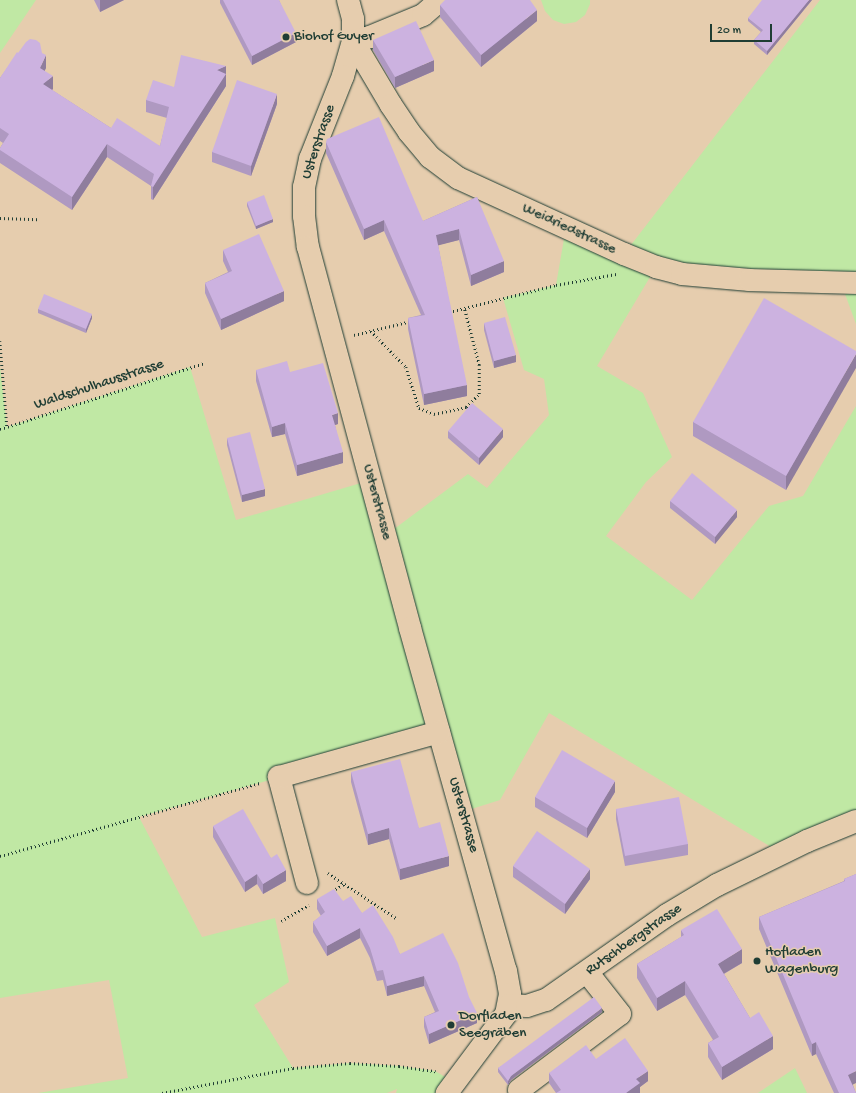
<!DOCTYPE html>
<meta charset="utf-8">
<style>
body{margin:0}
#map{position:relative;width:856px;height:1093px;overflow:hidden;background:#e6cdae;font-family:"Gochi Hand",sans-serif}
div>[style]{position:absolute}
.green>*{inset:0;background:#c0e8a4}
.path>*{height:2.5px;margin-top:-1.25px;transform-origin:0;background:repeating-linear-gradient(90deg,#1f3d34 0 1px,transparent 0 4px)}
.roads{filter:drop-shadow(0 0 1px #1f3d34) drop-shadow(0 0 1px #1f3d34)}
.minor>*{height:22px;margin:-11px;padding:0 11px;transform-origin:11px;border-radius:11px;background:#e6cdae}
.wall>*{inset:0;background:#af99c1}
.shaded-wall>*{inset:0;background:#8f7d9d}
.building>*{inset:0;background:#ccb2e0}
.dots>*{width:11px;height:11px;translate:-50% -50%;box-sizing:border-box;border:2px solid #e6cdae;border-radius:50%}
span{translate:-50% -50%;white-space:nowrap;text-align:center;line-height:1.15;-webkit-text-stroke:3px #e6cdae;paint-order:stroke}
.poi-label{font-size:15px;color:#1f3d34}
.left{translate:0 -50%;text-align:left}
.street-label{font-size:15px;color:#1f3d34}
.scale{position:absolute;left:710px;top:24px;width:62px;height:18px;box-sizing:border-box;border:2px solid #1f3d34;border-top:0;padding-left:5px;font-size:12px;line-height:14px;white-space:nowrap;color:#1f3d34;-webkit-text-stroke:3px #e6cdae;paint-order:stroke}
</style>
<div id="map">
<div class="green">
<div style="clip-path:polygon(0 0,36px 0,0 53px)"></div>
<div style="clip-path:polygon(541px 0,590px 0,590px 4px,585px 15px,576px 22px,564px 24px,553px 20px,545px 11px)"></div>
<div style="clip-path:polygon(820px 0,856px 0,856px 324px,841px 283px,656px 267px,597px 366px,643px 393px,672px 457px,646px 482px,606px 536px,692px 600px,769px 506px,803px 496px,856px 406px,856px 821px,781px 853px,549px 713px,500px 800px,462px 812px,439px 732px,139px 817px,202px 937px,275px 918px,289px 982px,254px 1005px,293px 1068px,350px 1063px,399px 1066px,435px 1071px,454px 1082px,447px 1093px,396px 1093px,397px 1089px,387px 1093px,38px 1093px,128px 1078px,109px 980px,0 998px,0 366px,7px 427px,190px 367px,236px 520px,371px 480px,386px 535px,468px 474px,487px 488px,549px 415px,544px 379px,524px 370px,503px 298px,556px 285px,566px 227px,624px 254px)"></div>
<div style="clip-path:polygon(795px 1068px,807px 1093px,758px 1093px)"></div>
</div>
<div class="path">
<div style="left:0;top:218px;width:38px;rotate:2deg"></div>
<div style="left:449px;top:312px;width:110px;rotate:-14.2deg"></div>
<div style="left:556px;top:285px;width:61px;rotate:-10.4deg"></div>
<div style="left:371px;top:331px;width:50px;rotate:45.8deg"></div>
<div style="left:406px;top:367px;width:43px;rotate:72.4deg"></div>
<div style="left:419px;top:408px;width:16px;rotate:22deg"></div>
<div style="left:434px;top:414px;width:33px;rotate:-12deg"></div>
<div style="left:466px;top:407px;width:18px;rotate:-45deg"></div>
<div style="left:479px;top:394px;width:29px;rotate:-90deg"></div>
<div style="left:479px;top:365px;width:59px;rotate:-104.7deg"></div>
<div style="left:354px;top:335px;width:59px;rotate:-13.8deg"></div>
<div style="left:0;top:341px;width:86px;rotate:85.3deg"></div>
<div style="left:0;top:429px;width:214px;rotate:-17.9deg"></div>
<div style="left:0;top:856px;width:270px;rotate:-15.7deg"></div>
<div style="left:328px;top:873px;width:82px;rotate:33.5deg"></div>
<div style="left:332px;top:891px;width:14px;rotate:-30deg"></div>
<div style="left:281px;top:921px;width:32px;rotate:-30deg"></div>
<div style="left:162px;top:1093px;width:133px;rotate:-10.8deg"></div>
<div style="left:293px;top:1068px;width:57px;rotate:-5deg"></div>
<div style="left:350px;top:1063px;width:49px;rotate:3.5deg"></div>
<div style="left:399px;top:1066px;width:37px;rotate:8deg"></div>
</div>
<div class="roads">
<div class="minor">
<div style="left:348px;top:0;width:20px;rotate:75deg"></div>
<div style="left:353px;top:19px;width:22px;rotate:90deg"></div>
<div style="left:353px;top:41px;width:36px;rotate:106deg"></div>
<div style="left:343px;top:76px;width:89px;rotate:111.7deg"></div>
<div style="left:310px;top:159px;width:29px;rotate:102deg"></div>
<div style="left:304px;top:187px;width:29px;rotate:90deg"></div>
<div style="left:304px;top:216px;width:31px;rotate:83deg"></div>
<div style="left:308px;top:247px;width:394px;rotate:75deg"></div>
<div style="left:410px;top:628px;width:356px;rotate:74.4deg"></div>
<div style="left:506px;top:971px;width:23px;rotate:80deg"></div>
<div style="left:510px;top:994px;width:20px;rotate:101deg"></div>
<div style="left:506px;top:1014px;width:99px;rotate:126.8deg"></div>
<div style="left:353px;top:41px;width:74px;rotate:59.3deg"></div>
<div style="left:391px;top:105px;width:32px;rotate:56deg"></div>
<div style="left:409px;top:132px;width:33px;rotate:50deg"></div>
<div style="left:430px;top:157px;width:35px;rotate:37deg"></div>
<div style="left:458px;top:178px;width:183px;rotate:24.6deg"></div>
<div style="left:624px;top:254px;width:35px;rotate:22deg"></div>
<div style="left:656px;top:267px;width:27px;rotate:15deg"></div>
<div style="left:682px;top:274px;width:68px;rotate:5deg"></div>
<div style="left:750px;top:280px;width:106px;rotate:1.6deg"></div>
<div style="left:353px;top:41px;width:17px;rotate:-13deg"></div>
<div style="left:370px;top:37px;width:57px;rotate:-22.5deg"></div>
<div style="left:423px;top:15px;width:23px;rotate:-41deg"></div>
<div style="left:307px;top:883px;width:110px;rotate:-104.8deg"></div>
<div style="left:279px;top:777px;width:166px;rotate:-15.7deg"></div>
<div style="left:509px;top:1005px;width:18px;rotate:3deg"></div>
<div style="left:527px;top:1006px;width:20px;rotate:-18deg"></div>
<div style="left:546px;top:1000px;width:148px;rotate:-35.1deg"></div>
<div style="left:667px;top:915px;width:58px;rotate:-31deg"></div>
<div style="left:717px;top:885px;width:100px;rotate:-26.1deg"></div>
<div style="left:807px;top:841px;width:53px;rotate:-22.2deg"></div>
<div style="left:519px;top:1090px;width:126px;rotate:-37deg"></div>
<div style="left:620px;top:1014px;width:53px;rotate:-128.2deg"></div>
</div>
</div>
<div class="wall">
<div style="clip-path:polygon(94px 0,124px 0,100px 12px)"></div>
<div style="clip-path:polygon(220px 0,279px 0,296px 42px,252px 65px,220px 3px)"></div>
<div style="clip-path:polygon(812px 0,767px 55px,754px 44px,754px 40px,761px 32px,748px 21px,748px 18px)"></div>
<div style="clip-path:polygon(440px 5px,537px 21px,481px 67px,440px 17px)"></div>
<div style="clip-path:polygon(373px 40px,434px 71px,395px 88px,373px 50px)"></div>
<div style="clip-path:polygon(18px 53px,46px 68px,44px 71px,53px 89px,52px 90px,111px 128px,160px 146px,167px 118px,146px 112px,146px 100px,174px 87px,226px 66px,226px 86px,153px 200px,151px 199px,151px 186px,107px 157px,72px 210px,0 163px,0 148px,3px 143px,0 141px,0 78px)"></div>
<div style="clip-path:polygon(277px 104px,251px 176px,212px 162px,212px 152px)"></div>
<div style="clip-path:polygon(326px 142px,423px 221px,477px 197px,504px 272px,471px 286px,459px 240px,438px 245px,467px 396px,424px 405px,408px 329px,408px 318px,421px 315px,384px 231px,364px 240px,326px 153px)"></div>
<div style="clip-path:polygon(247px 202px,273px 222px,256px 229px,247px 206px)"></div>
<div style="clip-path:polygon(223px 250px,284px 301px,221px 330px,205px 293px,205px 283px,228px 272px,223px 261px)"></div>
<div style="clip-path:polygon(38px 309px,92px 318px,86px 333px,38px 313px)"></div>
<div style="clip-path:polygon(484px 323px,516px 362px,494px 368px,484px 330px)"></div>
<div style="clip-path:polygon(856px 351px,786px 490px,693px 436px,693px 422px)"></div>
<div style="clip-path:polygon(256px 370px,290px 372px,338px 424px,335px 425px,343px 463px,297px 476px,285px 434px,272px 437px,256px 381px)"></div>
<div style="clip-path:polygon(448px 431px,503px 437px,479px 465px,448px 438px)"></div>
<div style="clip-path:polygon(227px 438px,265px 496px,242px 502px,227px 445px)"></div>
<div style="clip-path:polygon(670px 501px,737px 517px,715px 544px,670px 508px)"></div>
<div style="clip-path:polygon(351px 772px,419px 828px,449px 866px,400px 880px,389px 839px,368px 845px,351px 782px)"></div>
<div style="clip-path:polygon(615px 792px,587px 838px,535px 807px,535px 797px)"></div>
<div style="clip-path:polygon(616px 809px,688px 844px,688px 855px,625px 866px,616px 819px)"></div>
<div style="clip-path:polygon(213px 826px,271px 858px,286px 881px,263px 894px,257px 884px,245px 892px,213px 837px)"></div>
<div style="clip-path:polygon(513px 866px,590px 879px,565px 914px,513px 877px)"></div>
<div style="clip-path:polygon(856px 874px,853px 1085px,856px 1093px,834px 1093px,816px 1054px,812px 1056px,759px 929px,759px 917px,844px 881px,844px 879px)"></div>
<div style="clip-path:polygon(317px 899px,343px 901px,362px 913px,400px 954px,477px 1023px,429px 1044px,424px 1027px,424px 1017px,435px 1012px,424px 986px,387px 996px,383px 980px,377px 981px,370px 958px,360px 938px,327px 956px,313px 932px,313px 922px,321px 916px,317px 909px)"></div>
<div style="clip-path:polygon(681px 930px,742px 963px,724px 974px,750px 1018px,773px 1049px,722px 1080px,708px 1057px,708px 1043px,713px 1040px,685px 995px,657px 1011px,637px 978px,637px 964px,681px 937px)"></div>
<div style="clip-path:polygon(602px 1012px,511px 1080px,508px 1085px,498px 1072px,498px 1068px)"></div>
<div style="clip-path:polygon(596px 1059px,648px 1081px,640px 1087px,640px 1093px,556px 1093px,549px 1083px,549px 1073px)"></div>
</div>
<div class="shaded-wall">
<div style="clip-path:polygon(100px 0,124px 0,100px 12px)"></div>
<div style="clip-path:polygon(809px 0,812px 0,767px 55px,767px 51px)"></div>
<div style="clip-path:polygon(537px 10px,537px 21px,481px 67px,481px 55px)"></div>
<div style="clip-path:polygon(296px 33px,296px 42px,252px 65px,252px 56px)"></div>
<div style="clip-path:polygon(46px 55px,46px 68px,40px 81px,40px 68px)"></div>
<div style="clip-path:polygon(434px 60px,434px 71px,395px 88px,395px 77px)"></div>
<div style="clip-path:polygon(226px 66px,226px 86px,153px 200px,153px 187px,217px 70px)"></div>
<div style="clip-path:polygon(53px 76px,53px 89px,43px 97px,43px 84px)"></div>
<div style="clip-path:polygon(277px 94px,277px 104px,251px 176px,251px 166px)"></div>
<div style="clip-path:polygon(107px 144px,107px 157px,72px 210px,72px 197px)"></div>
<div style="clip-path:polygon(273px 219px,273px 222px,256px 229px,256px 226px)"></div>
<div style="clip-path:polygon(384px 220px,384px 231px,364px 240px,364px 229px)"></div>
<div style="clip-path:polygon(459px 229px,459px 240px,436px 246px,436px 235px)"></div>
<div style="clip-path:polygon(504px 261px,504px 272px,471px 286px,471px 275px)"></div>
<div style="clip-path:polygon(284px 291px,284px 301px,221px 330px,221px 319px)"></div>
<div style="clip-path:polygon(92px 314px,92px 318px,86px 333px,86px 329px)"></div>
<div style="clip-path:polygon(856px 354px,856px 368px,786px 490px,786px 476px)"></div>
<div style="clip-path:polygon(516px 355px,516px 362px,494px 368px,494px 361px)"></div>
<div style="clip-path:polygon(467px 385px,467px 396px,424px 405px,424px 394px)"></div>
<div style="clip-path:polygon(338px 413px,338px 424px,332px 426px,332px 415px)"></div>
<div style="clip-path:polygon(285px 423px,285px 434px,272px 437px,272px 427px)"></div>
<div style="clip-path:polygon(503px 429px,503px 437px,479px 465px,479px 458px)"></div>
<div style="clip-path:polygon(343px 452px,343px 463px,297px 476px,297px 465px)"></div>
<div style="clip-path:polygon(265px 489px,265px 496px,242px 502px,242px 495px)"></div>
<div style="clip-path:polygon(737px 510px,737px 517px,715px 544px,715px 537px)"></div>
<div style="clip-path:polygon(615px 781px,615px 792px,587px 838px,587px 828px)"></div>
<div style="clip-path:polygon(389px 828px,389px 839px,368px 845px,368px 834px)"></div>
<div style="clip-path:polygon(449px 856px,449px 866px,400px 880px,400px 869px)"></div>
<div style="clip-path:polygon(590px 869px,590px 879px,565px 914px,565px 904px)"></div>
<div style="clip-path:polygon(286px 870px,286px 881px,263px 894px,263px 884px)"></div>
<div style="clip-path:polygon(257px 874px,257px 884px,245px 892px,245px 882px)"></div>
<div style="clip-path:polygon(360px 928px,360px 938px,327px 956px,327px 946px)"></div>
<div style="clip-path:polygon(742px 949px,742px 963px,718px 977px,718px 964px)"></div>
<div style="clip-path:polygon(424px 976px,424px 986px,387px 996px,387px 986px)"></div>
<div style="clip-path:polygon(685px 981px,685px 995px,657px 1011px,657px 998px)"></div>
<div style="clip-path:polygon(602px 1008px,602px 1012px,511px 1080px,508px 1085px,508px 1081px,511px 1076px)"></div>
<div style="clip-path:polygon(477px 1013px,477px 1023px,429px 1044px,429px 1034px)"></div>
<div style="clip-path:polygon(773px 1036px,773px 1049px,722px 1080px,722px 1067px)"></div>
<div style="clip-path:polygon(816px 1042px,816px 1054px,812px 1056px,812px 1044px)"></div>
<div style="clip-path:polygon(648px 1071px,648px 1081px,640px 1087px,640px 1093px,626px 1093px,636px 1079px)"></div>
<div style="clip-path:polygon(856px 1071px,856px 1083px,848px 1087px,848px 1075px)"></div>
</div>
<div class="building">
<div style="clip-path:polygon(223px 0,279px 0,296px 33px,252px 56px)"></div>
<div style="clip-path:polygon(445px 0,530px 0,537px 10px,481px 55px,440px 5px)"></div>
<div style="clip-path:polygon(762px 0,809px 0,767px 51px,754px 40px,763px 30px,748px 18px)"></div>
<div style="clip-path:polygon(416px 21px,434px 60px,395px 77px,373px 40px)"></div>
<div style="clip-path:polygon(30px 39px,36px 40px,40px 43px,42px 53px,46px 55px,40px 68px,53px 76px,43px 84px,111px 128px,117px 118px,160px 146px,169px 107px,146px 100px,153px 80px,174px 87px,181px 55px,226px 66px,217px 70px,226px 74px,153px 187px,151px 186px,154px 174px,107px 144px,72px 197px,0 150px,0 148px,9px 134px,0 128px,0 78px,17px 52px,18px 53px,26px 42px)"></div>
<div style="clip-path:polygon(237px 80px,277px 94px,251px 166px,212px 152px)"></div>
<div style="clip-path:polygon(379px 117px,423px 221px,477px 197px,504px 261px,471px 275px,459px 229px,436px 235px,467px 385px,424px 394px,408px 318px,425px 315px,384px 220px,364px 229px,326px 142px,327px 139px)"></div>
<div style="clip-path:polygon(264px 195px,273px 219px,256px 226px,247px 202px)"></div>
<div style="clip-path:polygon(259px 234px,284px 291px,221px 319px,205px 283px,232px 271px,223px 250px)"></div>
<div style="clip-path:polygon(44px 294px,92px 314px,86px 329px,38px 309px)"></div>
<div style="clip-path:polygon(764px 298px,856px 351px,856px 354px,786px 476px,693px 422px)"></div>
<div style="clip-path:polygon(505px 317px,516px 355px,494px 361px,484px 323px)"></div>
<div style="clip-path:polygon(287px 361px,290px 372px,323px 363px,338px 413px,332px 415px,343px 452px,297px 465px,285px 423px,272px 427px,256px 370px)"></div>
<div style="clip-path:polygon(472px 403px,503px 429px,479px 458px,448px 431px)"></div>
<div style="clip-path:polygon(250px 432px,265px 489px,242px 495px,227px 438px)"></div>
<div style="clip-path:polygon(692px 473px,737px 510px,715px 537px,670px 501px)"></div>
<div style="clip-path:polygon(562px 750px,615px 781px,587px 828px,535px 797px)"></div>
<div style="clip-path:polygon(400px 759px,419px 828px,440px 822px,449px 856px,400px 869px,389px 828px,368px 834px,351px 772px)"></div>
<div style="clip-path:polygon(679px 797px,688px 844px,625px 856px,616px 809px)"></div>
<div style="clip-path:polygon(243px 809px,271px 858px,277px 854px,286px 870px,263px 884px,257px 874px,245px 882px,213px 826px)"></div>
<div style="clip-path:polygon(537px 831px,590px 869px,565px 904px,513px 866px)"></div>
<div style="clip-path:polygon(856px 874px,856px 1071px,848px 1075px,856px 1093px,839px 1093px,816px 1042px,812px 1044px,759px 917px,845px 881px,844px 879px)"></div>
<div style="clip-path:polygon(334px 889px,343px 901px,351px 896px,362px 913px,373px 905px,393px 937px,400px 954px,443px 933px,458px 963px,469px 997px,477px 1013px,429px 1034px,424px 1017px,439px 1011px,424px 976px,387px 986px,383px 970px,377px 971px,370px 948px,360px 928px,327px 946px,313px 922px,325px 912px,317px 899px)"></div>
<div style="clip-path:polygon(717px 909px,742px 949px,718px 964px,750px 1018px,759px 1012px,773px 1036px,722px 1067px,708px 1043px,719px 1037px,685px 981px,657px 998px,637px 964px,684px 935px,681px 930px)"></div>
<div style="clip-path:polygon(594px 997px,602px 1008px,511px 1076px,508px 1081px,498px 1068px)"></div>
<div style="clip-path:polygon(625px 1038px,648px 1071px,636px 1079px,640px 1083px,626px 1093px,556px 1093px,561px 1090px,549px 1073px,586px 1045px,596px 1059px)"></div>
</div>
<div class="dots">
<div style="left:286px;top:37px;background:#1f3d34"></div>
<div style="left:757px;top:961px;background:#1f3d34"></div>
<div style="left:451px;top:1025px;background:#1f3d34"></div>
</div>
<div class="poi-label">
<span class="left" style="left:294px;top:37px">Biohof Guyer</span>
<span class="left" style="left:765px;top:961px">Hofladen<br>Wagenburg</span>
<span class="left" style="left:459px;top:1025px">Dorfladen<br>Seegräben</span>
</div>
<div class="street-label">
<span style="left:319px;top:142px;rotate:-71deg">Usterstrasse</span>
<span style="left:569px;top:229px;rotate:25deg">Weidriedstrasse</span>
<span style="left:99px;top:385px;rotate:-18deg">Waldschulhausstrasse</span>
<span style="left:377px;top:502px;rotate:75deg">Usterstrasse</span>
<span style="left:463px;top:815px;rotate:74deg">Usterstrasse</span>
<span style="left:634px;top:940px;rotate:-35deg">Rutschbergstrasse</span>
</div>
<div class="scale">20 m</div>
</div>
